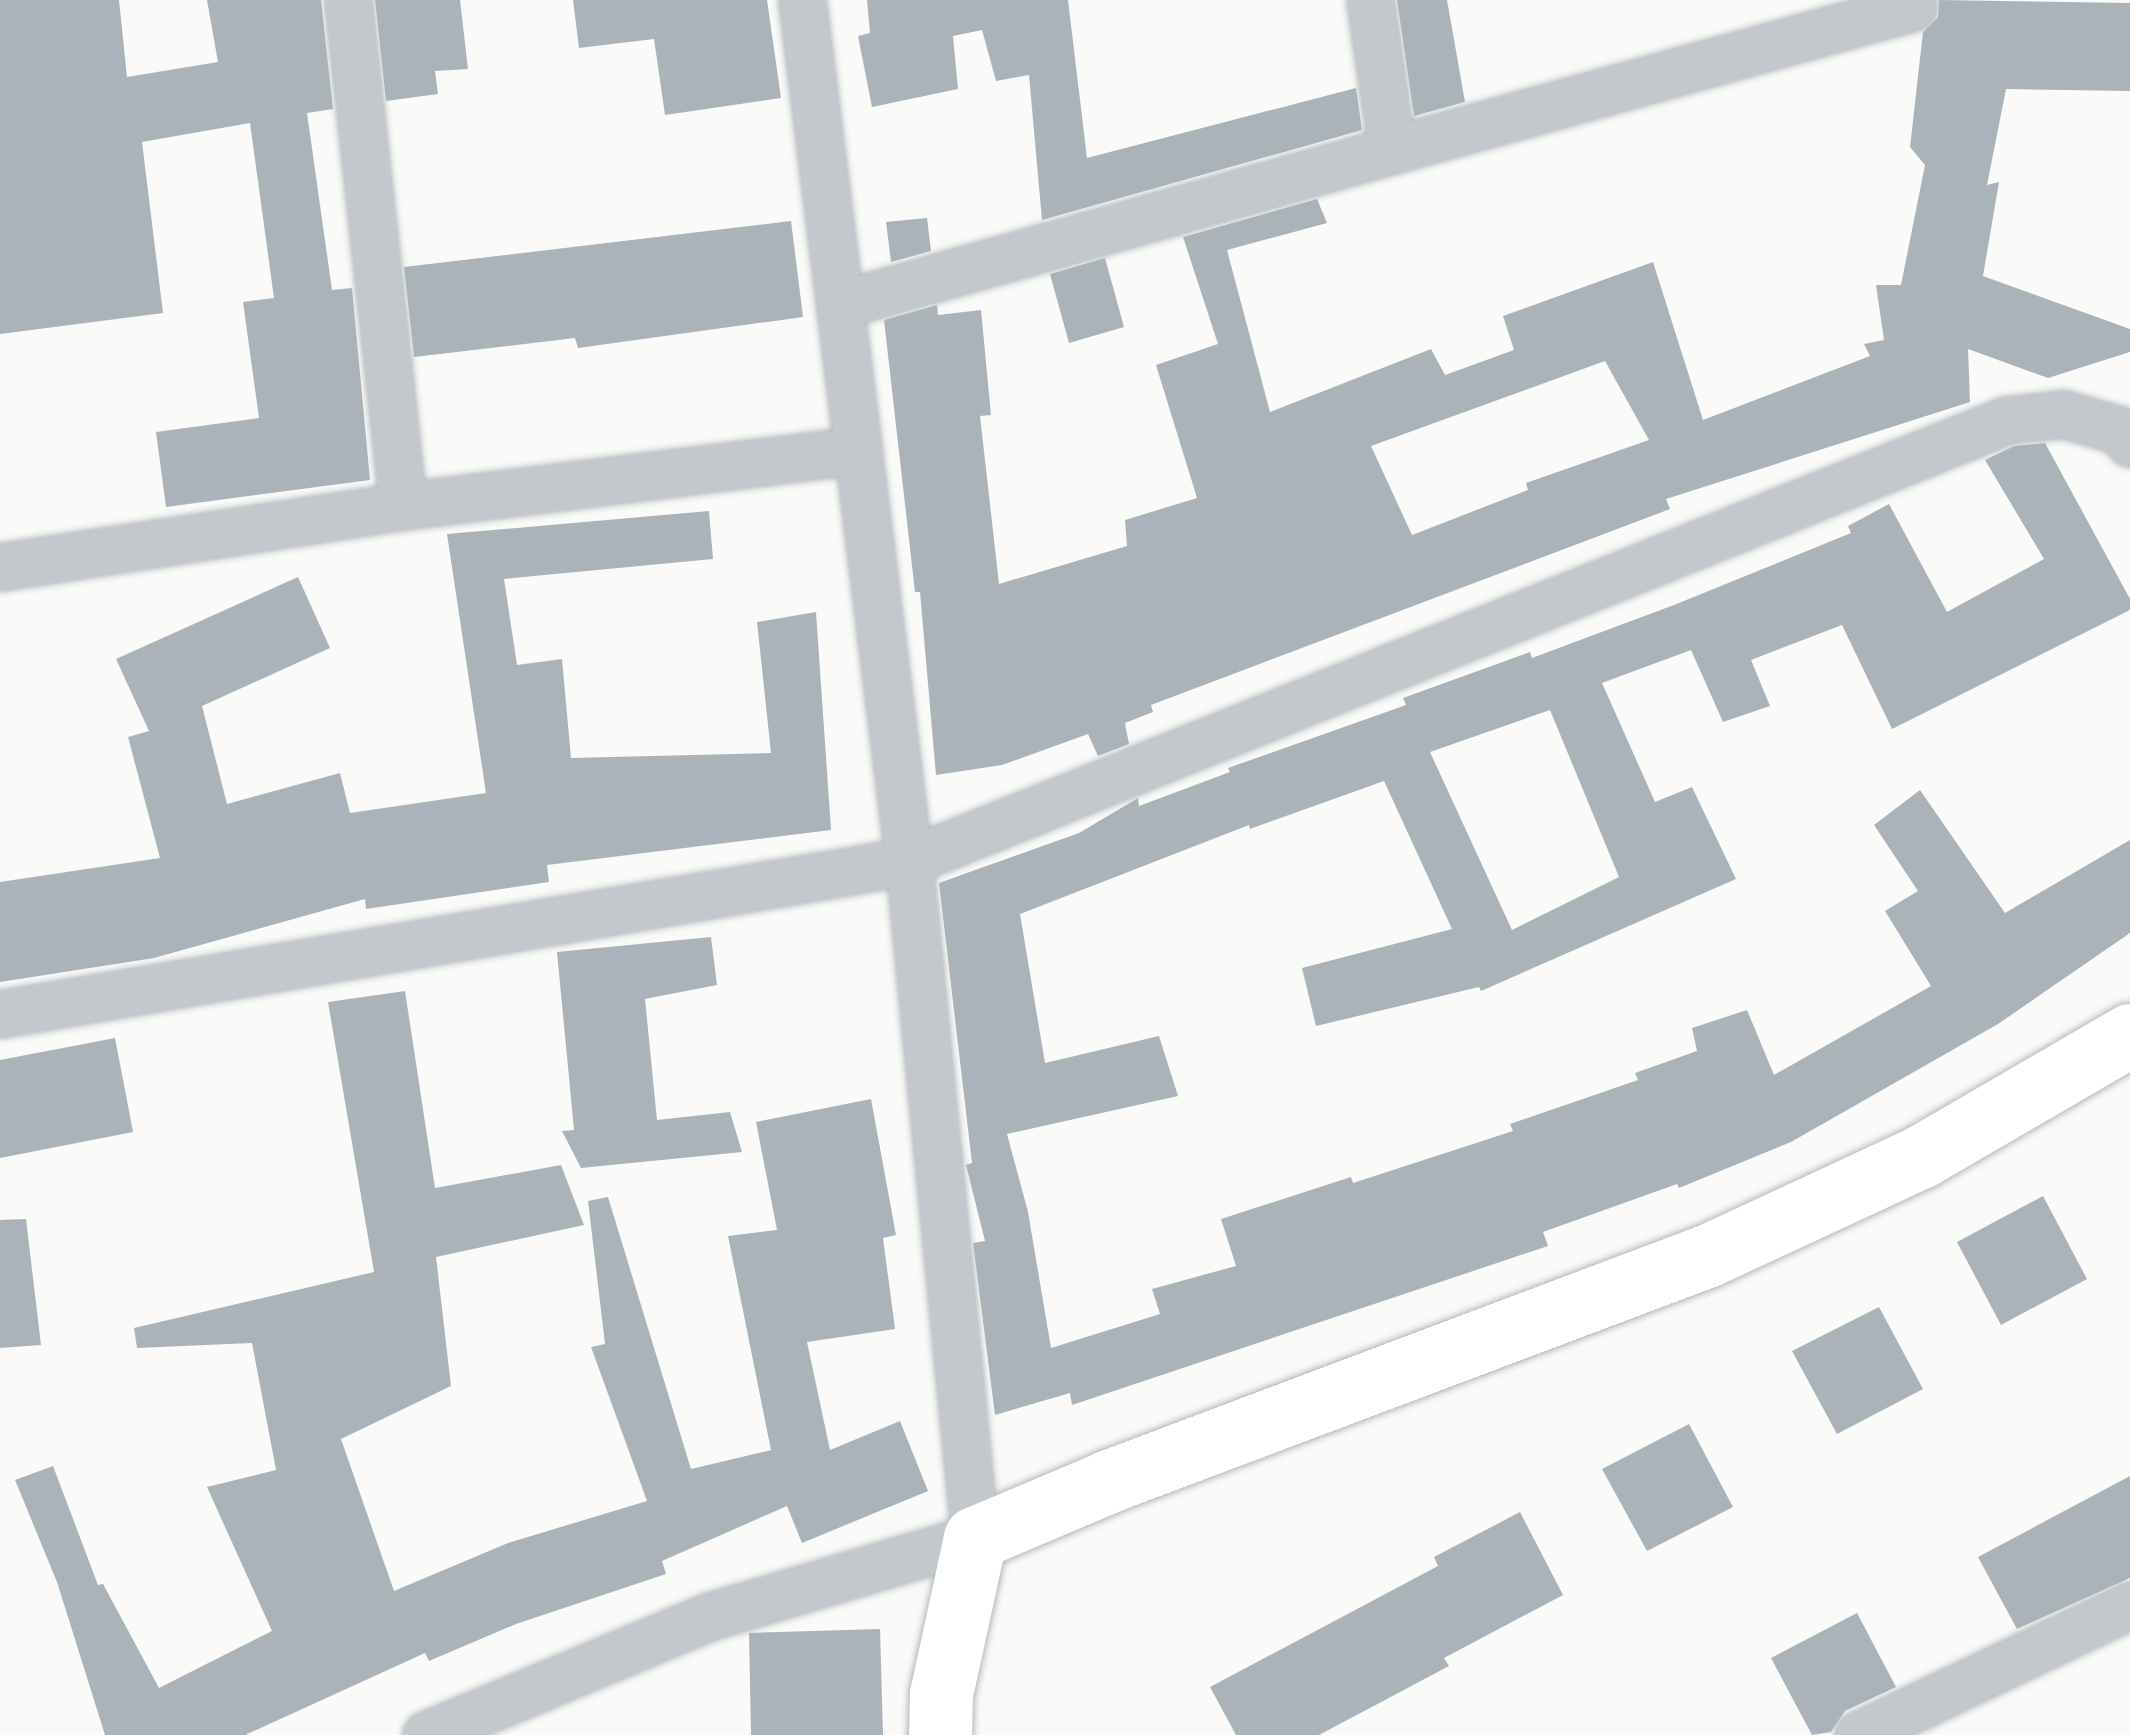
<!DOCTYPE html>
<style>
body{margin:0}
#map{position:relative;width:2130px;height:1735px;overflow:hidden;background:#fafaf8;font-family:"PT Sans Narrow",sans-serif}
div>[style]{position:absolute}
.building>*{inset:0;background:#aab3b9}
.roads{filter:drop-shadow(0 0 3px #b3babf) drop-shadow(0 0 3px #b3babf)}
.street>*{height:45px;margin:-22.5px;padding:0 22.5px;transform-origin:22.5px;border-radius:22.5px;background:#c3c8cc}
.secondary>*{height:63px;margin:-31.5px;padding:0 31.5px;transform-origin:31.5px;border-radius:31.5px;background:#fff}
span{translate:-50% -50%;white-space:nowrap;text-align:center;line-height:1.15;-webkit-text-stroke:12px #fff;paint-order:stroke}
</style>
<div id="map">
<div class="building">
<div style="clip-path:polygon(0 0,119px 0,127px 77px,218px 62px,207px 0,321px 0,333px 109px,307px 113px,332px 290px,352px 288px,370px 480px,166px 507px,156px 432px,259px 418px,243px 302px,274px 298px,250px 123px,142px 142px,163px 313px,0 334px)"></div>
<div style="clip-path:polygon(375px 0,460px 0,468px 69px,435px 71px,438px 94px,386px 101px)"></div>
<div style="clip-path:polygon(573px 0,767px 0,781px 98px,665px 115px,654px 39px,579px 48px)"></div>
<div style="clip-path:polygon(867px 0,1068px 0,1087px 158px,1356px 88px,1362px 130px,1042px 220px,1029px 75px,996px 81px,982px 30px,953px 36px,958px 89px,872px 107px,858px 36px,870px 33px)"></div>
<div style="clip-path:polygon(1397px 0,1447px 0,1465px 102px,1414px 116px)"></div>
<div style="clip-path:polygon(evenodd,1939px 0,2130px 3px,2130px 91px,2006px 89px,1987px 185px,1999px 182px,1983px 276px,2130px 329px,2130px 352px,2048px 378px,1968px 349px,1970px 402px,1666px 499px,1670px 509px,1151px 705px,1153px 712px,1125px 723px,1129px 744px,1098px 756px,1088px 734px,1002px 765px,936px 775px,920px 592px,915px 592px,884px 320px,937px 305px,938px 315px,981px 310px,991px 415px,980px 416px,999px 584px,1127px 546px,1125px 520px,1197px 498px,1156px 365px,1218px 344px,1183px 237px,1317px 199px,1327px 223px,1227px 250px,1270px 412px,1431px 349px,1445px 375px,1514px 350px,1503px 316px,1653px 262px,1703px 420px,1870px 356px,1864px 344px,1884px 340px,1876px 285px,1901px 285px,1925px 165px,1910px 147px,1923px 32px,1938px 17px,1939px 0,1605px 361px,1649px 440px,1526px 483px,1528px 490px,1412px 535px,1371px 446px,1605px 361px)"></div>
<div style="clip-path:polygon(927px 218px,931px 251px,891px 262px,886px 222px)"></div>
<div style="clip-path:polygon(791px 221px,803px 317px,578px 348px,575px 338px,414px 357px,404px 267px)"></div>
<div style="clip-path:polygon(1105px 258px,1124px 327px,1069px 343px,1050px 274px)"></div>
<div style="clip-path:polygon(evenodd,2045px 443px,2130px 599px,2130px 610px,1892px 729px,1842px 625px,1751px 660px,1770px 706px,1723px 722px,1691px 650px,1602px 683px,1655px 802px,1692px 787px,1736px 879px,1481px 991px,1479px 987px,1316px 1026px,1302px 968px,1452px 929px,1384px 781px,1250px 829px,1249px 825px,1020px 914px,1045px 1063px,1159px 1036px,1178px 1096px,1007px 1134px,1028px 1212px,1051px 1348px,1160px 1314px,1152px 1289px,1236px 1266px,1221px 1219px,1351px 1177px,1353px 1183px,1513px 1131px,1510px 1124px,1638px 1080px,1635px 1073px,1697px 1051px,1692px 1028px,1747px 1010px,1774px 1075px,1931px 986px,1885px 911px,1918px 891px,1874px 825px,1920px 790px,2005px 913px,2130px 840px,2130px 933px,1998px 1024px,1791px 1142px,1679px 1188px,1677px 1184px,1543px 1232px,1548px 1246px,1072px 1405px,1070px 1393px,995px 1415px,973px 1243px,985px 1241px,966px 1165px,972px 1163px,939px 883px,1079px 833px,1138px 798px,1139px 806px,1230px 772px,1228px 768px,1406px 705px,1403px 698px,1530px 652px,1532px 658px,1674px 605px,1851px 533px,1848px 526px,1889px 504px,1947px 612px,2044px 559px,1985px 460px,2014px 446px,2045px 443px,1550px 710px,1619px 877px,1512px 930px,1430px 752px,1550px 710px)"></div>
<div style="clip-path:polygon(709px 511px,713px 559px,504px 579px,517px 665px,562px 659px,571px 758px,771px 753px,757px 622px,816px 612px,831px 830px,547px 865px,549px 882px,366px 909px,365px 899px,154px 958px,0 982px,0 882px,160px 858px,128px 737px,149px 731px,116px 659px,298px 577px,330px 648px,202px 706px,227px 804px,340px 773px,350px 813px,486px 793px,447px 534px)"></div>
<div style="clip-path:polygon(711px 937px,717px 985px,645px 999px,657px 1120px,730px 1112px,742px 1152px,581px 1168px,562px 1131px,574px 1130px,557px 952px)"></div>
<div style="clip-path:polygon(405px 991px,435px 1188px,561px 1165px,584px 1225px,436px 1257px,451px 1386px,341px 1439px,394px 1591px,508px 1543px,647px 1501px,591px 1347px,605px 1344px,588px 1201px,608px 1197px,691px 1469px,771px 1450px,728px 1236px,777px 1230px,756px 1122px,871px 1099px,896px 1235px,883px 1238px,895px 1329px,807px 1342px,830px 1450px,900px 1421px,928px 1491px,802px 1543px,787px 1506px,662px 1561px,666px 1574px,516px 1624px,429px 1661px,425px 1653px,245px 1735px,105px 1735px,57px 1582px,15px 1480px,53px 1466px,98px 1585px,103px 1584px,159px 1688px,272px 1631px,207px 1487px,276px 1470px,252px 1343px,137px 1348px,134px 1328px,374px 1272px,328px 1002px)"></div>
<div style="clip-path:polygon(115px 1038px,133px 1132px,0 1158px,0 1060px)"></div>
<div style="clip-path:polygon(2043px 1196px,2087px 1279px,2001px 1325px,1957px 1242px)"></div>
<div style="clip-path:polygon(26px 1219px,41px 1345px,0 1348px,0 1220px)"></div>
<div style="clip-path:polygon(1879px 1307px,1923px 1389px,1837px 1434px,1792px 1351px)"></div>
<div style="clip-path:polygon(1689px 1424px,1733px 1507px,1647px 1551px,1602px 1469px)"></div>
<div style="clip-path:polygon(2130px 1476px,2130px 1578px,2017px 1629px,1978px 1557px)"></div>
<div style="clip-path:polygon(1520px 1512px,1563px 1595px,1444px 1658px,1449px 1666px,1319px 1735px,1236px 1735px,1210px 1687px,1438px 1566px,1434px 1557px)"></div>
<div style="clip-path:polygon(1857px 1613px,1896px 1687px,1845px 1711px,1831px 1732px,1812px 1735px,1771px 1658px)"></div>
<div style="clip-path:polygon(880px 1629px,883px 1735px,751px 1735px,749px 1633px)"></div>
</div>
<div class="roads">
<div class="street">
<div style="left:348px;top:0;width:509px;rotate:83.8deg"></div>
<div style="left:1392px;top:150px;width:540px;rotate:-15.35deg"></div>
<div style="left:1913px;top:7px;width:7px;rotate:-98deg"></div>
<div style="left:842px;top:304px;width:571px;rotate:-15.64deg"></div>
<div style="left:1392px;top:150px;width:152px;rotate:-98.3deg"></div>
<div style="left:0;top:567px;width:408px;rotate:-8.6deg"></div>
<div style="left:403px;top:506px;width:459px;rotate:-7deg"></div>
<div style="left:0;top:1014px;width:922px;rotate:-9.55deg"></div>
<div style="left:909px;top:861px;width:1183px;rotate:-21.88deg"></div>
<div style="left:2007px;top:420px;width:56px;rotate:-6.1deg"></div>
<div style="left:2063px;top:414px;width:58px;rotate:15.9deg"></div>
<div style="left:2119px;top:430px;width:17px;rotate:50deg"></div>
<div style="left:426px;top:1735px;width:309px;rotate:-22.7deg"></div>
<div style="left:711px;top:1616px;width:275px;rotate:-16.5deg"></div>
<div style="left:975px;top:1538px;width:680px;rotate:-95.57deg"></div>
<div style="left:909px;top:861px;width:868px;rotate:-97.08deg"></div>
<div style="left:1858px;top:1735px;width:301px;rotate:-25.5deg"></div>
</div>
<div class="secondary">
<div style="left:940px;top:1735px;width:41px;rotate:-88.6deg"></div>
<div style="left:941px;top:1694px;width:160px;rotate:-77.7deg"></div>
<div style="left:975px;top:1538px;width:146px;rotate:-23deg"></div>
<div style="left:1109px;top:1481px;width:641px;rotate:-20.64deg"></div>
<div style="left:1709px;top:1255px;width:235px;rotate:-24.9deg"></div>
<div style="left:1922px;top:1156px;width:241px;rotate:-30.2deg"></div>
</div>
</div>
</div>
